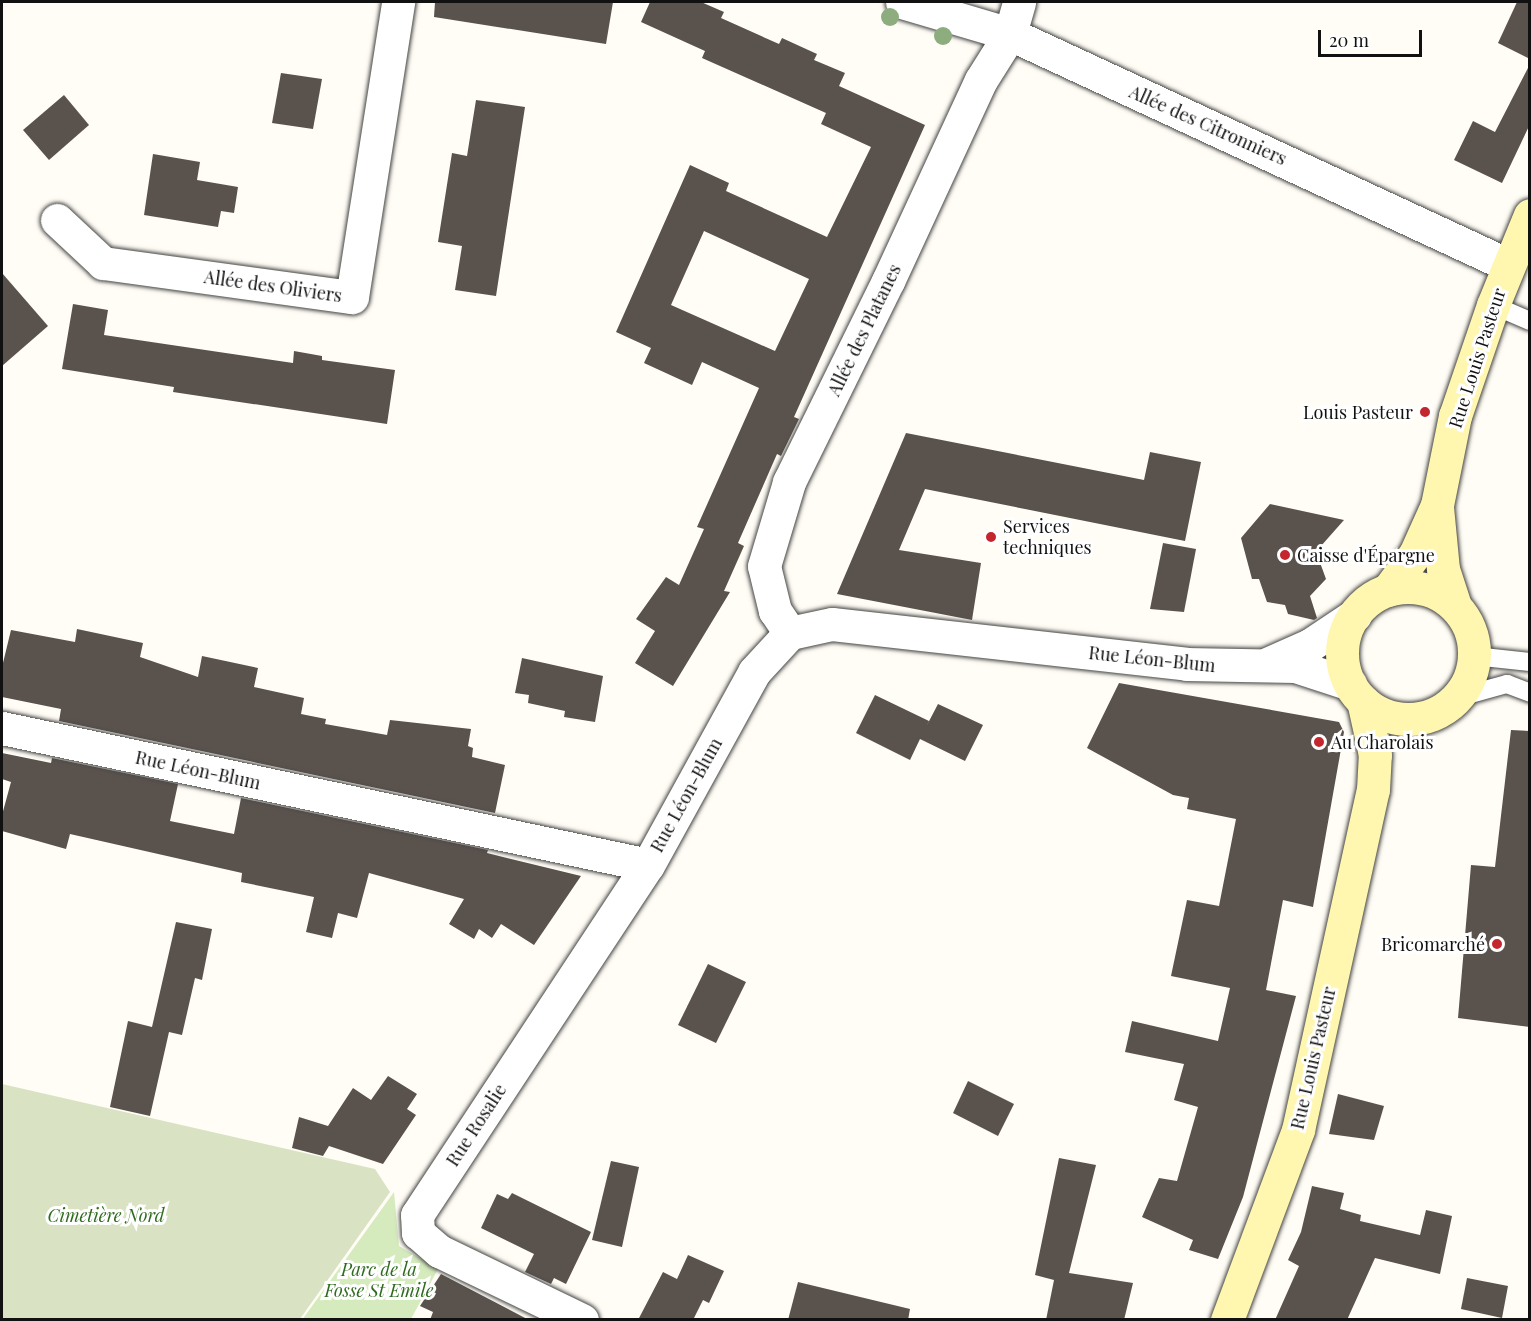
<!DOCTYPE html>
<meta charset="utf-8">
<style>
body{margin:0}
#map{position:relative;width:1531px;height:1321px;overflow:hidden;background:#fffdf5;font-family:"Playfair Display",serif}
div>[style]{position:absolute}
.green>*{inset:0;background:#d5ebbd}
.cemetery>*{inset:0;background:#d9e3c4}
.building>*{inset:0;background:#5a524d}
.roads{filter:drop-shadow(0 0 2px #444) drop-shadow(0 0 2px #444)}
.lane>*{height:18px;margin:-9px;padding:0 9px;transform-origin:9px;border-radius:9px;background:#fff}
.street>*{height:33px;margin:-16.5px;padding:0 16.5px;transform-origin:16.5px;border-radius:16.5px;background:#fff}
.secondary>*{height:33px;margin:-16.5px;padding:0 16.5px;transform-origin:16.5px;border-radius:16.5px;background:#fff6b0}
.secondary>.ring{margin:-16.5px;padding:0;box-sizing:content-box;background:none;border:33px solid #fff6b0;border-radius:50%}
.trees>*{width:18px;height:18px;margin:-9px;border-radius:50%;background:#8dad7f}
.dots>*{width:16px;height:16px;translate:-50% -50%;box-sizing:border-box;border:3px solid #fff;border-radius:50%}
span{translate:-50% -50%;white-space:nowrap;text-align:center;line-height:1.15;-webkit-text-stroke:6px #fff;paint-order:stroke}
.street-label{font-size:18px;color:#111}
.poi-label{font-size:18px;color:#111}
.right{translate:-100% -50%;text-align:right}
.left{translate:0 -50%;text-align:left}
.park-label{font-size:18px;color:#2f6b1f;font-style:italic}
.frame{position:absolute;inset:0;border:3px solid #111;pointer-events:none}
.scale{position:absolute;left:1318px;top:30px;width:104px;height:27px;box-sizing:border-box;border:3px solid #111;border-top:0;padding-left:8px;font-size:18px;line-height:21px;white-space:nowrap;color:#111;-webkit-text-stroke:4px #fff;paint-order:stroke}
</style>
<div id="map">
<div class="green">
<div style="clip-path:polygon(394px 1192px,399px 1246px,438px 1269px,411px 1319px,302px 1320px)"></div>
</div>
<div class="cemetery">
<div style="clip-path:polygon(2px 1084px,375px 1169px,390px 1192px,300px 1319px,2px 1319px)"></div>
</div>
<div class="building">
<div style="clip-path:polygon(435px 2px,613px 2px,606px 44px,434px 17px)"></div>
<div style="clip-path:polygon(evenodd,650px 2px,701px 2px,724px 12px,721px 18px,779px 44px,782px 38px,817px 54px,814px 60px,845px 73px,839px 86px,925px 125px,794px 417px,799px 419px,781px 456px,777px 454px,738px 543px,744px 546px,724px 591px,730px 592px,673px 686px,635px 663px,655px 631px,636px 619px,666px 577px,679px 585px,704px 529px,697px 527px,759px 388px,702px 362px,692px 385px,644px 363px,651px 348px,616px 332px,690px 165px,729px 183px,726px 191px,827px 237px,871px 147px,821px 124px,826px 113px,702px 58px,705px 51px,641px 22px,650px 2px,704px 231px,809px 279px,775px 351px,671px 305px,704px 231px)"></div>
<div style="clip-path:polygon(1517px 2px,1530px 2px,1530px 59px,1498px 43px)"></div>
<div style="clip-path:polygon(1530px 64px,1530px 124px,1502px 183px,1454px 160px,1473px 121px,1495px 132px)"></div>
<div style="clip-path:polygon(281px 73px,322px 79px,313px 129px,272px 123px)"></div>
<div style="clip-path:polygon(64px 95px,89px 125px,49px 160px,23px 130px)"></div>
<div style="clip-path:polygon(476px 100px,525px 107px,496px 296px,455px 290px,462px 246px,438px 242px,452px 153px,467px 156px)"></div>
<div style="clip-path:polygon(153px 154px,200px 162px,197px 180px,238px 187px,234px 213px,221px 211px,218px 227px,144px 215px)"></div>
<div style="clip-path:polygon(2px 273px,48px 326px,2px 366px)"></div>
<div style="clip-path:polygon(73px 304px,108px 310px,104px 335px,293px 363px,294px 351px,322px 356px,322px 360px,395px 370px,387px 424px,173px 392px,174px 387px,62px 369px)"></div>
<div style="clip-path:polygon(906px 433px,1144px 480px,1150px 452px,1201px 462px,1185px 541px,925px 489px,899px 550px,981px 563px,972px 620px,837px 594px)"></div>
<div style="clip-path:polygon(1270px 504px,1344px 520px,1321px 546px,1318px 557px,1326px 579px,1310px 596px,1317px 618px,1314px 620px,1288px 614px,1285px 605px,1267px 602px,1259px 579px,1252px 579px,1241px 538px)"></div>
<div style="clip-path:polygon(1163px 543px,1196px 549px,1184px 612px,1150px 609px)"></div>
<div style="clip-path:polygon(77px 629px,143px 643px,140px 657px,198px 677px,202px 656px,258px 668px,254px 687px,304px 698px,301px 714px,326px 719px,325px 724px,387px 735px,390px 720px,471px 729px,468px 746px,473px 748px,472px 757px,505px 765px,495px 813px,59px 721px,61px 709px,2px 697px,2px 667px,11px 630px,75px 642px)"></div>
<div style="clip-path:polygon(522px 658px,603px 676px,595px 722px,564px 717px,565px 711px,528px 703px,529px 695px,515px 693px)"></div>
<div style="clip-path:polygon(1119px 683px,1339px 722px,1344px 732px,1313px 907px,1283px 900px,1266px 990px,1296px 996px,1243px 1197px,1218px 1259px,1189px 1250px,1193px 1240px,1142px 1217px,1159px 1178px,1177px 1181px,1198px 1107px,1174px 1100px,1184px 1064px,1125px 1052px,1132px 1021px,1218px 1041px,1230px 988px,1171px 976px,1187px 900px,1219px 906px,1236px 819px,1187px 809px,1189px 798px,1173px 795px,1087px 748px)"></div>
<div style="clip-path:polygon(875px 695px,929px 721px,926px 727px,938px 704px,983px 725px,965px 761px,920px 739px,910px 760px,856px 733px)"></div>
<div style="clip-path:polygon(1511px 730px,1530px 731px,1530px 1027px,1458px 1018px,1471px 865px,1495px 867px)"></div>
<div style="clip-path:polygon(2px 753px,51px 763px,52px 758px,178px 784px,170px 821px,234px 834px,241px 798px,488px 850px,487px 853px,581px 876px,534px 945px,501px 924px,492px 938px,479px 929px,474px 939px,449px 924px,464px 899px,369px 873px,357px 918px,338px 913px,332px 938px,306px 932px,314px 897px,241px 882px,242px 873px,70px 834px,66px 849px,2px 831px,2px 815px,11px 782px,2px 779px)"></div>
<div style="clip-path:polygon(176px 922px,212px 929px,202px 980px,195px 978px,182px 1035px,169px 1032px,150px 1116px,110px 1107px,128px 1021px,152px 1027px)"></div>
<div style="clip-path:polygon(708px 964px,746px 982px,716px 1043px,678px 1025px)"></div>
<div style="clip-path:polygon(388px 1076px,417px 1094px,407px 1109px,416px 1115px,383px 1164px,329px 1146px,323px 1156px,292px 1148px,299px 1117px,328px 1126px,353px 1088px,371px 1100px)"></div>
<div style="clip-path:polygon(968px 1081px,1014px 1104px,998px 1136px,953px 1113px)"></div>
<div style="clip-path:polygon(1338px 1094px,1384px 1106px,1374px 1140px,1329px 1134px)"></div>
<div style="clip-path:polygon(1059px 1158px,1096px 1165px,1069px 1273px,1133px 1283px,1124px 1320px,1046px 1320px,1054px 1280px,1035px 1275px)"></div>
<div style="clip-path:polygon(611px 1161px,639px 1167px,622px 1247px,592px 1240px)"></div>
<div style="clip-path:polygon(1312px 1186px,1344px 1193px,1340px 1209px,1361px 1215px,1360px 1221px,1420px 1235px,1426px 1210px,1452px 1216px,1440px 1274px,1375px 1258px,1347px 1320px,1275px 1320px,1299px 1266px,1288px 1260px,1301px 1232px)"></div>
<div style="clip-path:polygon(512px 1193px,591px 1232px,566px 1284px,554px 1278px,551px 1284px,525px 1272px,534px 1254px,481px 1228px,497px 1194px,508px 1199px)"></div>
<div style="clip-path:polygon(688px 1255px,724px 1271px,709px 1303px,703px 1300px,693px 1320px,638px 1320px,663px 1272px,677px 1279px)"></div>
<div style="clip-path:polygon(441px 1274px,529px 1320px,430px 1320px,433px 1312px,420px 1306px)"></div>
<div style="clip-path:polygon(1467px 1278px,1508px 1286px,1502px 1318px,1461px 1309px)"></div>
<div style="clip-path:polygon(798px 1282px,910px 1309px,908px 1320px,788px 1320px)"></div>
</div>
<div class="roads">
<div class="lane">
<div style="left:1493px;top:305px;width:40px;rotate:23.4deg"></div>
<div style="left:1474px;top:656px;width:56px;rotate:6.1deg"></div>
<div style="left:1456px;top:698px;width:53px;rotate:-15.4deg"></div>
<div style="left:1507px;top:684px;width:25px;rotate:21deg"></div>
</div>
<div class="street">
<div style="left:902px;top:2px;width:113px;rotate:16.5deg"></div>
<div style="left:1010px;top:34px;width:549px;rotate:24.88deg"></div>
<div style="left:57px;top:220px;width:63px;rotate:43.1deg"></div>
<div style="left:103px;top:263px;width:251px;rotate:7.8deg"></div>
<div style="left:352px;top:297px;width:299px;rotate:-81.1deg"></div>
<div style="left:790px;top:633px;width:27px;rotate:-124deg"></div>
<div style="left:775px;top:611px;width:46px;rotate:-103.7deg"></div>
<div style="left:764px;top:566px;width:88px;rotate:-73.4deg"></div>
<div style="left:789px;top:482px;width:224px;rotate:-63.8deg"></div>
<div style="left:888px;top:281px;width:221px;rotate:-65.2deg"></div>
<div style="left:981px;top:80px;width:54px;rotate:-57.8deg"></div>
<div style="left:1010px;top:34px;width:33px;rotate:-74deg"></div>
<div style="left:1269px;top:663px;width:45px;rotate:-23.7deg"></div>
<div style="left:1310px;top:645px;width:54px;rotate:-33.7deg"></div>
<div style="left:2px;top:728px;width:660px;rotate:11.97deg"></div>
<div style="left:648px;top:865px;width:220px;rotate:-61.2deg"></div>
<div style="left:754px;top:672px;width:53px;rotate:-47.3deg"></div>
<div style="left:790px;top:633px;width:43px;rotate:-12.1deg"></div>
<div style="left:832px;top:624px;width:356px;rotate:6.4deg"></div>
<div style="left:1186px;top:664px;width:109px;rotate:1.1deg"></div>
<div style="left:1295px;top:666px;width:58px;rotate:18.1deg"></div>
<div style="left:582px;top:1320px;width:159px;rotate:-154.2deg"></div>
<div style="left:439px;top:1251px;width:28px;rotate:-139deg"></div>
<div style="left:418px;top:1233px;width:18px;rotate:-93deg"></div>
<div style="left:417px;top:1215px;width:419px;rotate:-56.6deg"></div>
</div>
<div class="secondary">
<div style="left:1437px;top:507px;width:62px;rotate:84.5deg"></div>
<div style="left:1443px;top:569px;width:39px;rotate:72deg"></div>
<div class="ring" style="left:1342px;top:587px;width:99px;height:99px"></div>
<div style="left:1388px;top:590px;width:45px;rotate:-53.1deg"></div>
<div style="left:1415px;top:554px;width:54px;rotate:-65.8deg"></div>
<div style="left:1437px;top:505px;width:91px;rotate:-78.6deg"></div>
<div style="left:1455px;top:416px;width:117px;rotate:-71.1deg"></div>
<div style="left:1493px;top:305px;width:97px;rotate:-67.7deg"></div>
<div style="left:1227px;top:1320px;width:203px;rotate:-69.5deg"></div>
<div style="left:1298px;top:1130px;width:348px;rotate:-77.6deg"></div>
<div style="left:1373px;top:790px;width:35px;rotate:-87deg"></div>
<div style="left:1375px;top:755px;width:55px;rotate:-102.5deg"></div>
</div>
</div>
<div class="trees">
<div style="left:890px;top:17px"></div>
<div style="left:943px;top:36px"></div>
</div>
<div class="dots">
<div style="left:1425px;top:412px;background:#c4262e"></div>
<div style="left:991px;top:537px;background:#c4262e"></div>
<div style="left:1285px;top:555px;background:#c4262e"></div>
<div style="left:1319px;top:742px;background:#c4262e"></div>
<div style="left:1497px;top:944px;background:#c4262e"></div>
</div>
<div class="street-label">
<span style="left:1208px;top:125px;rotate:24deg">Allée des Citronniers</span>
<span style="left:273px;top:286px;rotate:8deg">Allée des Oliviers</span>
<span style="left:864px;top:330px;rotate:-64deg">Allée des Platanes</span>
<span style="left:1477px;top:358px;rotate:-72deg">Rue Louis Pasteur</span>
<span style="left:1152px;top:659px;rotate:6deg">Rue Léon-Blum</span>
<span style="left:198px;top:770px;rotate:12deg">Rue Léon-Blum</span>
<span style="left:686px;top:795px;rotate:-61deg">Rue Léon-Blum</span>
<span style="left:1313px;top:1058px;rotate:-77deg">Rue Louis Pasteur</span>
<span style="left:476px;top:1125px;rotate:-57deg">Rue Rosalie</span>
</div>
<div class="poi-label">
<span class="right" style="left:1413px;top:412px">Louis Pasteur</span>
<span class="left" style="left:1003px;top:537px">Services<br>techniques</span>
<span class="left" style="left:1297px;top:555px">Caisse d'Épargne</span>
<span class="left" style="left:1331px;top:742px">Au Charolais</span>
<span class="right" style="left:1485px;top:944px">Bricomarché</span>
</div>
<div class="park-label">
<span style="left:106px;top:1215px">Cimetière Nord</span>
<span style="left:379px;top:1280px">Parc de la<br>Fosse St Emile</span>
</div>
<div class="frame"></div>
<div class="scale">20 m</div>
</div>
